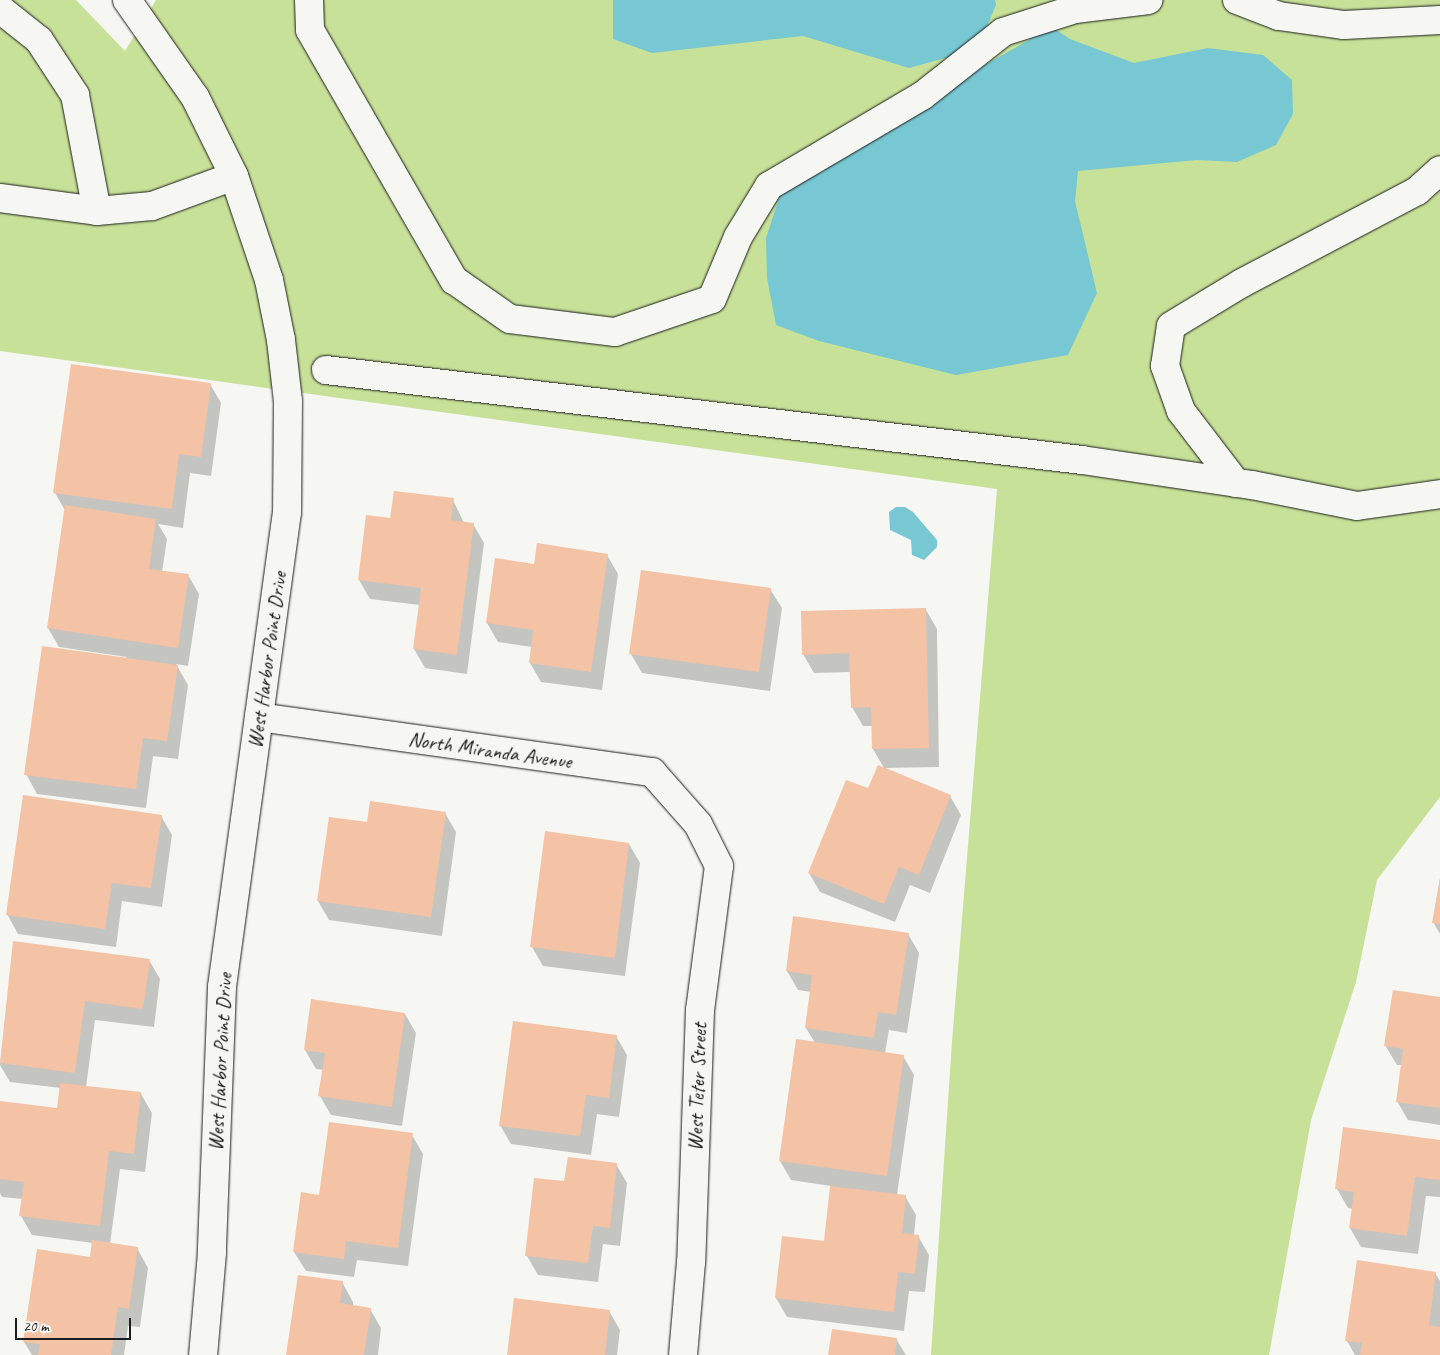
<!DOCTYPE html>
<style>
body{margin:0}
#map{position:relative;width:1440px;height:1355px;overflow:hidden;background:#f6f6f2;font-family:Caveat,sans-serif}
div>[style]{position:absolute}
.green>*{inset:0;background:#c7e198}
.water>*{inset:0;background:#78c8d3}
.shadow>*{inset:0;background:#0003}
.building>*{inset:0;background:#f4c2a5}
.roads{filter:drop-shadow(0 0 1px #1c1c1c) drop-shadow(0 0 1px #1c1c1c)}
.minor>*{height:28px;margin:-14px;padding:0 14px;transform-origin:14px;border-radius:14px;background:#f6f6f2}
span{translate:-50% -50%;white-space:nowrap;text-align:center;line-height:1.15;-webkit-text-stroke:4.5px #f6f6f2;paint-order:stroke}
.street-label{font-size:21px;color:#1c1c1c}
.scale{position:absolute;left:15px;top:1318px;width:116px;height:22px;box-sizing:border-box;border:2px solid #1c1c1c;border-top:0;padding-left:6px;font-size:15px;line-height:18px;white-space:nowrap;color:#1c1c1c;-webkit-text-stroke:4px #f6f6f2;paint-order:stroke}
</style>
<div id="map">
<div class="green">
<div style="clip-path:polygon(0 0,76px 0,125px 51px,156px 0,1440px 0,1440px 797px,1377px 880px,1356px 982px,1311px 1120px,1269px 1355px,931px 1355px,952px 1042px,997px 489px,0 351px)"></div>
</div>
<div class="water">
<div style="clip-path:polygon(613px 0,995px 0,996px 5px,985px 31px,953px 56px,909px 68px,803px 36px,652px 53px,613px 39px)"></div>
<div style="clip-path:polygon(1052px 27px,1070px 39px,1134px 63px,1208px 48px,1263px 55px,1292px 80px,1293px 114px,1276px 145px,1237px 162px,1197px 160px,1078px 171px,1075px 201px,1097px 293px,1068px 355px,956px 375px,819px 341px,776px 325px,767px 278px,766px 238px,780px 195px,956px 81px)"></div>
<div style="clip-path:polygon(896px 507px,905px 507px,913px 512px,937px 540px,937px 547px,924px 560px,912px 555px,911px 540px,890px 530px,889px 512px)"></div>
</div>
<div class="shadow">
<div style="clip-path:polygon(210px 384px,221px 403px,211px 476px,190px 473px,183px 528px,158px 524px,167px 539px,162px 572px,188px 575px,199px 594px,188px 666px,176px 664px,188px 685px,178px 759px,153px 756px,146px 808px,37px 794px,26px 774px,127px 657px,59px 647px,48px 628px,66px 512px,55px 493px)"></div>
<div style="clip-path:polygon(453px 500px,464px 523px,473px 524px,484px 543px,467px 674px,425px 668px,414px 649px,420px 605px,370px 599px,359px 580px,391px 520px)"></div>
<div style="clip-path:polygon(607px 555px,618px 574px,602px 690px,541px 682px,530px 663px,532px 647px,498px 642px,487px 623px,535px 565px)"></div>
<div style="clip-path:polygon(770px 589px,782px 608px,770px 691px,642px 673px,631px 654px)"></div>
<div style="clip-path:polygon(926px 610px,937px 629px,939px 767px,884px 768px,873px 749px,873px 726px,863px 726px,852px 707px,851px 672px,814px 673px,803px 654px)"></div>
<div style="clip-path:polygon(869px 790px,950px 796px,961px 815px,930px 893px,910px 885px,895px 922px,820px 892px,809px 873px)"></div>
<div style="clip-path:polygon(445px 813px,456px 832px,442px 936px,329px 920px,318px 901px,368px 824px)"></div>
<div style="clip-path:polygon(161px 816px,172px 835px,162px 907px,122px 901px,116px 947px,18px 934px,7px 914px)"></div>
<div style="clip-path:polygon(629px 844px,640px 863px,625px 976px,543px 966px,532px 947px)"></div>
<div style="clip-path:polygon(1440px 879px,1440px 934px,1433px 922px)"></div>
<div style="clip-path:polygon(908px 934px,919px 953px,907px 1033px,889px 1030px,885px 1053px,903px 1056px,914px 1075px,897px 1195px,905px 1196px,916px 1215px,914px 1235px,918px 1236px,929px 1255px,925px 1292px,909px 1291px,904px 1331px,787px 1317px,776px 1298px,825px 1242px,831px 1186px,791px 1180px,780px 1161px,815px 1043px,806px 1028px,811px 992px,798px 990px,787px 971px)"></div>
<div style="clip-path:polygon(14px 943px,149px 960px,160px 979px,154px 1027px,95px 1020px,86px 1087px,141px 1094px,152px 1113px,145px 1172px,120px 1169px,110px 1244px,137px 1248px,148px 1268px,140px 1327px,128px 1326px,124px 1355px,32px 1355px,24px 1342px,91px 1258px,93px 1243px,32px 1235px,21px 1216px,23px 1199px,2px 1197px,0 1193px,0 1105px,58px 1109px,61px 1088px,10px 1082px,0 1065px)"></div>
<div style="clip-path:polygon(1440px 998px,1440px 1125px,1408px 1120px,1397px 1101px,1402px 1065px,1397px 1065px,1385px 1045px)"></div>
<div style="clip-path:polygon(405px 1014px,416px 1033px,402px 1126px,331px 1115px,320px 1096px,324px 1070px,316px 1069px,305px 1050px)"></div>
<div style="clip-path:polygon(616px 1036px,627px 1055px,619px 1117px,597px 1114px,591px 1155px,511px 1144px,500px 1125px)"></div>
<div style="clip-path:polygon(412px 1135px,423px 1154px,408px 1266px,357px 1260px,354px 1277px,306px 1271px,294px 1252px,320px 1196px)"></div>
<div style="clip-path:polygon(1440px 1141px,1440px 1197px,1426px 1196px,1418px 1254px,1361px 1247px,1350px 1228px,1353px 1209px,1348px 1208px,1337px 1189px)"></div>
<div style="clip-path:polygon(616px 1164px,627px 1183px,620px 1246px,603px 1244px,598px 1282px,538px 1275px,527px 1256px,565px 1182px)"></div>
<div style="clip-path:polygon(1435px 1273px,1440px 1281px,1440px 1355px,1355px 1355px,1347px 1341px)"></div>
<div style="clip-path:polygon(342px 1282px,353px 1302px,353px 1307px,370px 1309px,381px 1328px,378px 1355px,288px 1355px)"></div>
<div style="clip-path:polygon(609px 1311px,620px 1330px,617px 1355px,508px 1355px)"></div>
<div style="clip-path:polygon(896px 1339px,906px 1355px,829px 1355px)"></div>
</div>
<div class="building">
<div style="clip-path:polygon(71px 364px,211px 383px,201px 457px,179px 454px,172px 509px,53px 493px)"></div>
<div style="clip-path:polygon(394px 491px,454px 498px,451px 520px,474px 523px,457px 655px,413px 649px,421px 588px,358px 580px,366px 515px,390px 518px)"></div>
<div style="clip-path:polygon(65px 505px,156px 519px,149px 569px,189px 574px,178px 648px,47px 628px)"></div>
<div style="clip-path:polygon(537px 543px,608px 554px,591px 672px,529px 663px,533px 630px,486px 623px,495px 558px,534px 564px)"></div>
<div style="clip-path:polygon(641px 570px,771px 588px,759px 672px,629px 654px)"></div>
<div style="clip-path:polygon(926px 608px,929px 748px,872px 749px,871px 707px,851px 708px,849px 653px,802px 655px,801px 611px)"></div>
<div style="clip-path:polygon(42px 646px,178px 665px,167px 741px,143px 738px,136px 789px,24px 775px)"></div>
<div style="clip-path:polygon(878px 765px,951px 795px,919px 875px,899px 867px,884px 904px,808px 873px,846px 780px,868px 788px)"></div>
<div style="clip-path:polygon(23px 795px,162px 815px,151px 888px,112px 883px,105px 929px,6px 915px)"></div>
<div style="clip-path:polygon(370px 801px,446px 812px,431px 917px,317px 901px,329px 817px,367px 822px)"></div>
<div style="clip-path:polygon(545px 831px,629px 843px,615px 958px,530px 947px)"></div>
<div style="clip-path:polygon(1440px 878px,1440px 924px,1432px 923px)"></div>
<div style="clip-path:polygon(793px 916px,909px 933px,896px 1015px,878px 1012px,874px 1038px,805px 1028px,812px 975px,786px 971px)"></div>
<div style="clip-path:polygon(13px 941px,150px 959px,143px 1009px,85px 1001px,75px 1073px,0 1063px)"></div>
<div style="clip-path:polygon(1393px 990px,1440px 997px,1440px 1108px,1396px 1102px,1403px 1049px,1384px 1046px)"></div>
<div style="clip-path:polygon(311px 999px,405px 1013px,392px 1107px,318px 1096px,325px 1053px,304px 1050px)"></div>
<div style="clip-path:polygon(513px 1021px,617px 1035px,609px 1098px,586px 1095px,580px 1136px,499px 1126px)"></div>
<div style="clip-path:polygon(796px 1039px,904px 1055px,887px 1176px,779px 1161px)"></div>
<div style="clip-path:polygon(60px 1083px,141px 1092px,134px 1154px,109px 1151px,100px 1226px,19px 1216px,24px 1182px,0 1179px,0 1101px,57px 1108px)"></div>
<div style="clip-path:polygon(329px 1122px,413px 1133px,398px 1248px,346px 1241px,344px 1259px,293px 1252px,301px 1192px,319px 1195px)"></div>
<div style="clip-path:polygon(1343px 1127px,1440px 1140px,1440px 1180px,1415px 1177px,1407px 1236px,1349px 1228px,1354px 1192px,1335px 1189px)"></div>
<div style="clip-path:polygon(568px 1157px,617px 1163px,610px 1228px,593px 1226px,588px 1263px,525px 1256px,534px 1178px,564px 1181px)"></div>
<div style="clip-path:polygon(830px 1186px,906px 1195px,902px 1233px,919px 1235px,915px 1274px,898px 1272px,894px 1312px,775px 1298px,782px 1236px,824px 1241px)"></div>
<div style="clip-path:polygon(92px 1240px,138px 1247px,129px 1309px,118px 1307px,111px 1355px,38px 1355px,40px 1344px,23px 1342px,37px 1249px,90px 1257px)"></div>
<div style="clip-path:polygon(1357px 1260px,1436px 1272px,1429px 1325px,1440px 1327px,1440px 1355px,1360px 1355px,1362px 1343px,1345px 1341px)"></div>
<div style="clip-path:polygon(298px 1275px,343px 1281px,340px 1303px,371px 1308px,364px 1355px,286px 1355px)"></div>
<div style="clip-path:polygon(514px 1298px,610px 1310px,605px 1355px,507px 1355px)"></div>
<div style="clip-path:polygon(832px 1329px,897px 1338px,895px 1355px,828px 1355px)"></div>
</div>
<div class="roads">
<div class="minor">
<div style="left:127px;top:0;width:118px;rotate:55deg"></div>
<div style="left:195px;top:97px;width:88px;rotate:63.7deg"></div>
<div style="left:234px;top:176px;width:110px;rotate:71.4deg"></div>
<div style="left:269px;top:280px;width:61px;rotate:78.7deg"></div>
<div style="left:281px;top:340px;width:61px;rotate:83.5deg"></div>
<div style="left:288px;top:401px;width:111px;rotate:90.5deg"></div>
<div style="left:287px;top:512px;width:479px;rotate:97.8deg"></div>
<div style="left:222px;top:987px;width:266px;rotate:92.2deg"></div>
<div style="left:212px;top:1253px;width:102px;rotate:95deg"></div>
<div style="left:309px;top:0;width:30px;rotate:88deg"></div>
<div style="left:310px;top:30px;width:289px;rotate:60.1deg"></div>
<div style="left:454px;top:280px;width:68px;rotate:34.9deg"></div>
<div style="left:510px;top:319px;width:106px;rotate:7.1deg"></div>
<div style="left:615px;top:332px;width:102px;rotate:-18.8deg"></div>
<div style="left:712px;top:299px;width:67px;rotate:-67.2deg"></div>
<div style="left:738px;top:237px;width:60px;rotate:-58.7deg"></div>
<div style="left:769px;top:186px;width:178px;rotate:-30.5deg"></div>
<div style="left:922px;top:96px;width:103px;rotate:-38.3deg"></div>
<div style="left:1003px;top:32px;width:76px;rotate:-17.7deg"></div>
<div style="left:1075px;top:9px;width:74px;rotate:-7deg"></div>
<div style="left:1237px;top:0;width:45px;rotate:20.9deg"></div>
<div style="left:1279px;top:16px;width:66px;rotate:7.9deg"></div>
<div style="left:1344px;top:25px;width:96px;rotate:-3deg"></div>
<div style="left:0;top:9px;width:50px;rotate:38.5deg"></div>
<div style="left:39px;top:40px;width:66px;rotate:56.8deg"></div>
<div style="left:75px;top:95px;width:118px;rotate:79.3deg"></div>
<div style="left:0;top:198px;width:98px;rotate:7.6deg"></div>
<div style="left:97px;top:211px;width:55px;rotate:-5.2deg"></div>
<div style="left:152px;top:206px;width:87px;rotate:-20.1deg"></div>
<div style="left:326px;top:370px;width:761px;rotate:6.79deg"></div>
<div style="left:1082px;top:460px;width:172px;rotate:8.4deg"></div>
<div style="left:1252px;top:485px;width:107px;rotate:11.3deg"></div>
<div style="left:1357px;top:506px;width:84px;rotate:-8.2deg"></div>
<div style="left:1236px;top:483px;width:91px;rotate:-127.4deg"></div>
<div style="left:1181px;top:411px;width:48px;rotate:-109.6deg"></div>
<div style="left:1165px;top:366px;width:40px;rotate:-81.5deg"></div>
<div style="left:1171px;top:326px;width:83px;rotate:-31.2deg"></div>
<div style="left:1242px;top:283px;width:198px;rotate:-27.7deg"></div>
<div style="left:1417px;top:191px;width:31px;rotate:-42deg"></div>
<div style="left:259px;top:717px;width:397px;rotate:8deg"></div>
<div style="left:652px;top:772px;width:69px;rotate:48.5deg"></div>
<div style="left:698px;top:824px;width:47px;rotate:63.4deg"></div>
<div style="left:719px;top:866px;width:145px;rotate:97.5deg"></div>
<div style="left:700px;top:1010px;width:252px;rotate:92deg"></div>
<div style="left:691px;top:1262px;width:93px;rotate:94.9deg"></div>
</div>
</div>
<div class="street-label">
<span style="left:267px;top:660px;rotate:-82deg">West Harbor Point Drive</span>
<span style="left:490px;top:750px;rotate:8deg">North Miranda Avenue</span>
<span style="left:220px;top:1062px;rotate:-87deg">West Harbor Point Drive</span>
<span style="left:697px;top:1087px;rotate:-88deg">West Teter Street</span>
</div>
<div class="scale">20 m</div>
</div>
